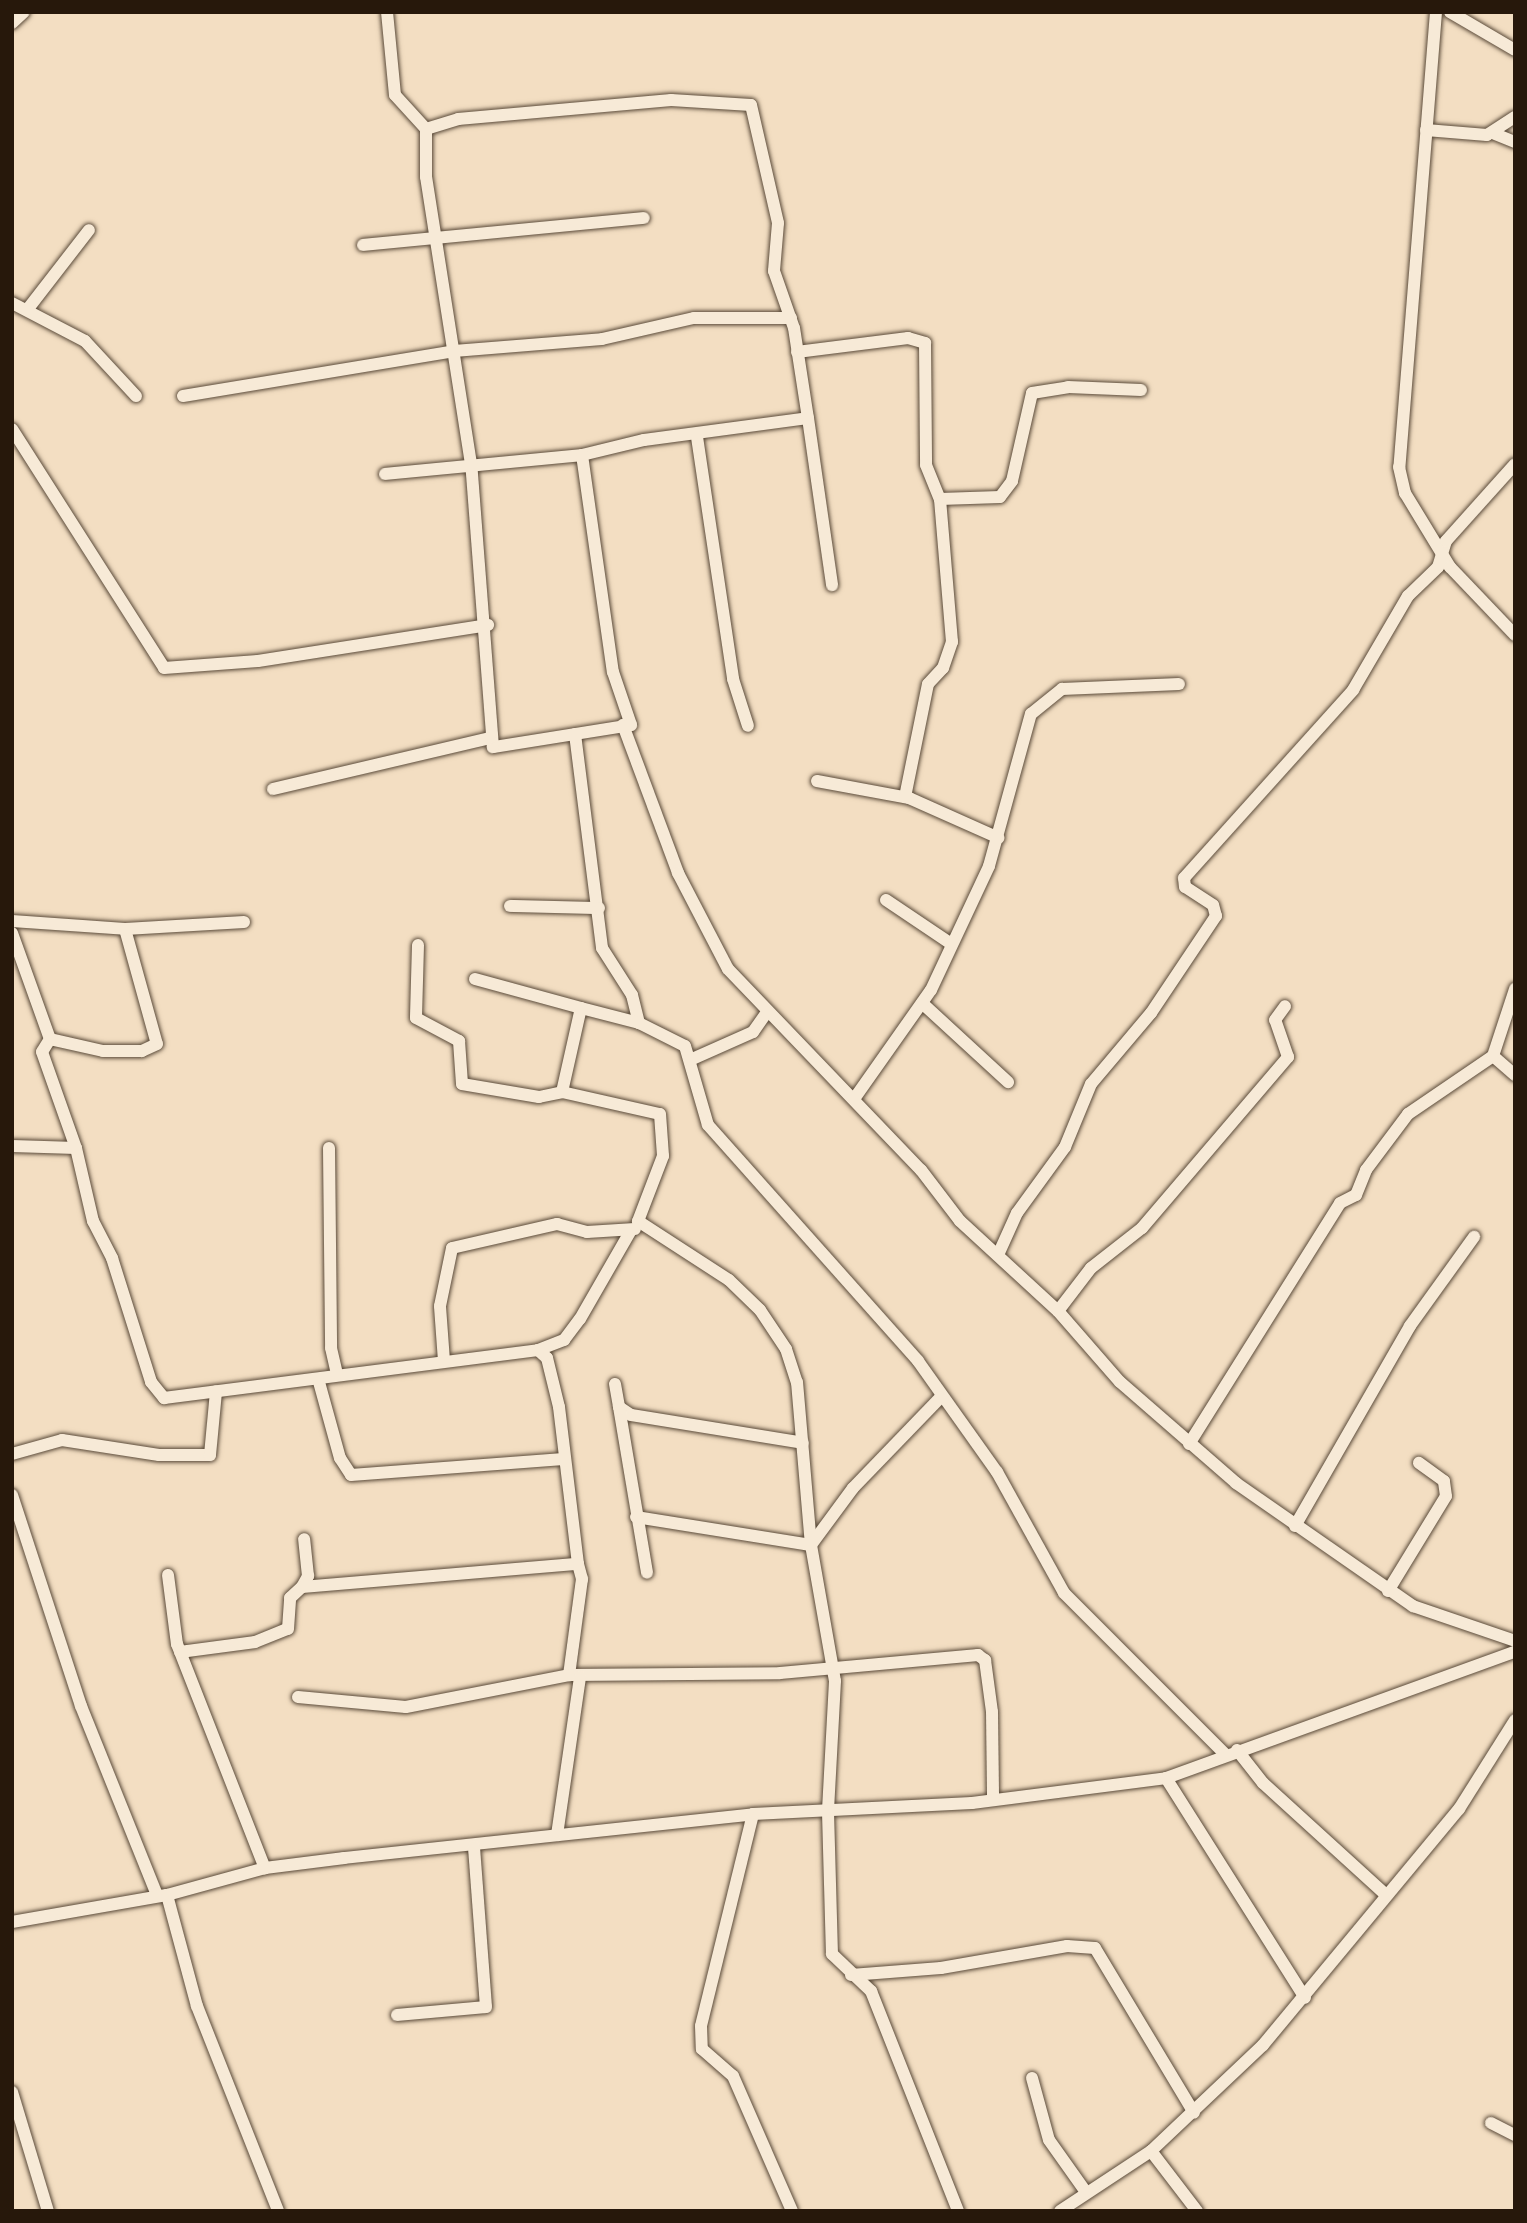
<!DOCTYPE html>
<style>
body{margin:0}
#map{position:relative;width:1527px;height:2223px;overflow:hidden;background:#f3dec2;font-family:Vollkorn,serif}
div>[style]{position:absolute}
.roads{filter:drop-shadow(0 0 2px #5a4a39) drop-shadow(0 0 2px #5a4a39)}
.minor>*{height:12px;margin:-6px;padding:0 6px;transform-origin:6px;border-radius:6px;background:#f7ead7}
span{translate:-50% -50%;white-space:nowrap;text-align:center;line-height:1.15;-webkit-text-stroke:6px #f7ead7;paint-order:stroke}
.frame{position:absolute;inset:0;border:14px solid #27180b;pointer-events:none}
</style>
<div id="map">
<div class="roads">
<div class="minor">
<div style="left:387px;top:12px;width:83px;rotate:84.5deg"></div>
<div style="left:395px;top:95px;width:46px;rotate:47.6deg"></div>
<div style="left:1436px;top:12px;width:457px;rotate:94.6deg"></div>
<div style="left:1399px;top:467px;width:27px;rotate:77deg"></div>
<div style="left:1405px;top:493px;width:87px;rotate:58.7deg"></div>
<div style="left:1450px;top:567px;width:94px;rotate:46.3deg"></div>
<div style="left:1450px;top:12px;width:75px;rotate:30.3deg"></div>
<div style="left:12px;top:23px;width:16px;rotate:-43deg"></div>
<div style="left:1426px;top:130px;width:61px;rotate:4.7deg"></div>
<div style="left:1487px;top:135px;width:33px;rotate:-33deg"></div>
<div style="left:1495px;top:134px;width:22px;rotate:22deg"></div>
<div style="left:363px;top:245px;width:282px;rotate:-5.5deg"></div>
<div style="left:12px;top:303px;width:82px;rotate:27.5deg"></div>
<div style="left:85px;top:341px;width:75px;rotate:47.2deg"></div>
<div style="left:27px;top:310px;width:101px;rotate:-52.2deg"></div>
<div style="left:797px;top:352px;width:112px;rotate:-7.2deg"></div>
<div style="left:908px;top:338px;width:18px;rotate:16deg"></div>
<div style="left:925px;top:343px;width:122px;rotate:89.5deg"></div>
<div style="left:926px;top:465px;width:37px;rotate:68deg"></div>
<div style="left:940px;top:499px;width:60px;rotate:-1.9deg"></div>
<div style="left:1000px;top:497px;width:20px;rotate:-53deg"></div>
<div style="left:1012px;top:481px;width:90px;rotate:-77.2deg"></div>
<div style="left:1032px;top:393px;width:36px;rotate:-9deg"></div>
<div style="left:1068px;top:387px;width:73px;rotate:2.4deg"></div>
<div style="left:183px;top:396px;width:275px;rotate:-9.4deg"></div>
<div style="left:454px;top:351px;width:148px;rotate:-4.6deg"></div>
<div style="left:602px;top:339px;width:94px;rotate:-12.9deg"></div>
<div style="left:694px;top:318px;width:97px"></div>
<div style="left:12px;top:429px;width:283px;rotate:57.5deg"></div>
<div style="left:164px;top:668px;width:94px;rotate:-4.3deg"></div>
<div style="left:258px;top:661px;width:233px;rotate:-8.9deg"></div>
<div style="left:697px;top:437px;width:245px;rotate:81.5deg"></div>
<div style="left:733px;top:679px;width:49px;rotate:72.3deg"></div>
<div style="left:582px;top:455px;width:64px;rotate:-13.6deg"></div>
<div style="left:644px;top:440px;width:165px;rotate:-7.6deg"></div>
<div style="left:808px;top:418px;width:169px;rotate:81.8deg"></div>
<div style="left:385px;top:474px;width:198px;rotate:-5.5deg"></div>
<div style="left:582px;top:455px;width:219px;rotate:81.9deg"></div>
<div style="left:613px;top:672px;width:56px;rotate:71.2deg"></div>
<div style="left:628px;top:725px;width:5px;rotate:180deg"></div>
<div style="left:623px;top:725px;width:158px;rotate:69.6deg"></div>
<div style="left:678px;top:873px;width:108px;rotate:62.5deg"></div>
<div style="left:728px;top:969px;width:279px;rotate:46.2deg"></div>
<div style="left:921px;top:1170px;width:64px;rotate:52.6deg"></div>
<div style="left:960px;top:1221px;width:133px;rotate:42.6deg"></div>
<div style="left:1058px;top:1311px;width:94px;rotate:48.9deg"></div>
<div style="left:1120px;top:1382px;width:154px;rotate:41deg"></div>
<div style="left:1236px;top:1483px;width:216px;rotate:34.8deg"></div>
<div style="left:1413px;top:1606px;width:108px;rotate:18.9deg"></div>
<div style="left:631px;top:725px;width:140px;rotate:170.9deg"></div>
<div style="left:493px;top:747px;width:284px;rotate:-94.4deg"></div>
<div style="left:471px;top:464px;width:291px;rotate:-98.9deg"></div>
<div style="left:426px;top:177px;width:48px;rotate:-90deg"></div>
<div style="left:426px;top:129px;width:34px;rotate:-17deg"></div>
<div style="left:458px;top:119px;width:214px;rotate:-5.1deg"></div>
<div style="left:671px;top:100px;width:80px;rotate:3.6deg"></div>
<div style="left:751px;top:105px;width:121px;rotate:77.1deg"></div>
<div style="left:778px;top:223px;width:48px;rotate:94.8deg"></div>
<div style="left:774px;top:271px;width:60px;rotate:70.7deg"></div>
<div style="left:794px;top:328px;width:91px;rotate:81.2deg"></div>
<div style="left:575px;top:734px;width:216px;rotate:82.8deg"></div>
<div style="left:602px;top:948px;width:56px;rotate:57.4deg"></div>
<div style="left:632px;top:995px;width:29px;rotate:76deg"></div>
<div style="left:639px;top:1023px;width:51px;rotate:26.6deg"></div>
<div style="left:685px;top:1046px;width:82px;rotate:73.8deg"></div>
<div style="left:708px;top:1125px;width:316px;rotate:48.3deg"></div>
<div style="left:918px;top:1361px;width:136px;rotate:54.6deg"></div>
<div style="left:997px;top:1472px;width:138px;rotate:61deg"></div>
<div style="left:1064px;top:1593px;width:229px;rotate:45deg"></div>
<div style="left:817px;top:781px;width:94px;rotate:10.5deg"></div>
<div style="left:909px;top:798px;width:98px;rotate:24deg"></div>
<div style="left:273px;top:789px;width:223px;rotate:-13.2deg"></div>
<div style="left:905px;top:797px;width:115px;rotate:-78.5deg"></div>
<div style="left:928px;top:684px;width:22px;rotate:-47deg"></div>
<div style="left:943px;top:668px;width:28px;rotate:-71deg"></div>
<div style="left:952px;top:642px;width:144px;rotate:-94.8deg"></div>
<div style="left:886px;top:900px;width:77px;rotate:33.9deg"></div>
<div style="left:510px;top:906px;width:89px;rotate:1.3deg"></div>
<div style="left:12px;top:921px;width:113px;rotate:4deg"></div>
<div style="left:244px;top:922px;width:119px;rotate:176.6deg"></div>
<div style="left:125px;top:929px;width:119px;rotate:74.5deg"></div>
<div style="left:157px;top:1044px;width:17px;rotate:155deg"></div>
<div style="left:142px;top:1051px;width:39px;rotate:180deg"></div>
<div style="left:103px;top:1051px;width:54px;rotate:-167.2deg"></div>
<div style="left:50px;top:1039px;width:15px;rotate:122deg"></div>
<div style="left:42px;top:1052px;width:102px;rotate:70.5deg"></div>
<div style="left:76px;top:1148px;width:75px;rotate:76.9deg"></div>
<div style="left:93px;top:1221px;width:42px;rotate:62.8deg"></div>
<div style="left:112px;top:1258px;width:130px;rotate:72.5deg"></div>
<div style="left:151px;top:1382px;width:21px;rotate:51deg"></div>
<div style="left:164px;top:1398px;width:377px;rotate:-7.3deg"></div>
<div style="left:538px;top:1350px;width:28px;rotate:-21deg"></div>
<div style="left:564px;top:1340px;width:26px;rotate:-53deg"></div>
<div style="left:580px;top:1319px;width:100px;rotate:-60.1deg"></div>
<div style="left:12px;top:933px;width:113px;rotate:70.3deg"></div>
<div style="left:418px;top:945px;width:73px;rotate:91.6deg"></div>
<div style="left:416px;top:1018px;width:49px;rotate:28.1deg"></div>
<div style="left:459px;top:1041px;width:43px;rotate:86deg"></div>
<div style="left:462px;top:1084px;width:78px;rotate:9.6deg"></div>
<div style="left:539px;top:1097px;width:24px;rotate:-12deg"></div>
<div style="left:562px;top:1092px;width:100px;rotate:12.7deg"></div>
<div style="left:660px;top:1114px;width:42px;rotate:85.9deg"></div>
<div style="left:663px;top:1156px;width:70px;rotate:111deg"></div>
<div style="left:638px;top:1221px;width:108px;rotate:33deg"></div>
<div style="left:729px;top:1280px;width:43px;rotate:44.1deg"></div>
<div style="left:760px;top:1310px;width:47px;rotate:56.3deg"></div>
<div style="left:786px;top:1349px;width:35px;rotate:72deg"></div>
<div style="left:797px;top:1382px;width:164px;rotate:85.1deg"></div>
<div style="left:811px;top:1545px;width:138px;rotate:80deg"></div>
<div style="left:835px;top:1681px;width:131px;rotate:93.1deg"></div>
<div style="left:828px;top:1812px;width:142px;rotate:88.4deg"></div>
<div style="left:832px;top:1954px;width:54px;rotate:43.5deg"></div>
<div style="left:871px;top:1991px;width:237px;rotate:68.4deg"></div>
<div style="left:475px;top:979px;width:110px;rotate:15.3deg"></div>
<div style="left:922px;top:1003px;width:117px;rotate:42.6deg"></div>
<div style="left:1493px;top:1056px;width:29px;rotate:41deg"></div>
<div style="left:690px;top:1060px;width:69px;rotate:-24deg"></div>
<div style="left:753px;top:1032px;width:24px;rotate:-55deg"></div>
<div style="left:562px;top:1092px;width:86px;rotate:-77.3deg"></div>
<div style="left:581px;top:1008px;width:60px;rotate:14.5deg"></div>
<div style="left:854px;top:1099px;width:133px;rotate:-54.8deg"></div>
<div style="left:931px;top:990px;width:137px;rotate:-64.9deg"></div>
<div style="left:989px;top:866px;width:158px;rotate:-74.6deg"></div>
<div style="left:1031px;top:714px;width:40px;rotate:-39deg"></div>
<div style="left:1062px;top:689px;width:117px;rotate:-2.4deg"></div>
<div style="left:12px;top:1146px;width:64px;rotate:1.8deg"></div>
<div style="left:329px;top:1148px;width:200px;rotate:89.4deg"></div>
<div style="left:331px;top:1348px;width:26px;rotate:77deg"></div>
<div style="left:998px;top:1255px;width:46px;rotate:-65.7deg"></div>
<div style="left:1017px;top:1213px;width:82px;rotate:-54deg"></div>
<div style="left:1065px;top:1147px;width:68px;rotate:-67.6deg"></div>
<div style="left:1091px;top:1084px;width:93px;rotate:-49.8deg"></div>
<div style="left:1151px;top:1013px;width:117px;rotate:-56.2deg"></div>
<div style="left:1216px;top:916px;width:11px;rotate:-105deg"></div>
<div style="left:1213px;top:905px;width:33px;rotate:-147deg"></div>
<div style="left:1185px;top:887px;width:9px;rotate:-96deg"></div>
<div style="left:1184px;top:878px;width:253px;rotate:-48deg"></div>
<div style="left:1353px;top:690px;width:109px;rotate:-59.7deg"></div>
<div style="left:1408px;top:596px;width:42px;rotate:-44deg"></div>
<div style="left:1438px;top:567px;width:27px;rotate:-73deg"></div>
<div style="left:1446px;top:541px;width:103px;rotate:-48.1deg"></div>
<div style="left:1058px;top:1311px;width:54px;rotate:-52.5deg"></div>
<div style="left:1091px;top:1268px;width:65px;rotate:-38.1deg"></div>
<div style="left:1142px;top:1228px;width:225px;rotate:-49.5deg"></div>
<div style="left:1288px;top:1057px;width:39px;rotate:-109deg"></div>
<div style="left:1275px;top:1020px;width:17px;rotate:-54deg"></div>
<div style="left:538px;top:1350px;width:12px;rotate:42deg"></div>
<div style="left:547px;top:1358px;width:50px;rotate:76.2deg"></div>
<div style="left:559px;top:1407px;width:158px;rotate:83.1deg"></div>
<div style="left:444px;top:1361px;width:55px;rotate:-94.2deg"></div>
<div style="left:440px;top:1306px;width:59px;rotate:-78.3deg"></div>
<div style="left:452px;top:1248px;width:108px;rotate:-12.9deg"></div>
<div style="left:557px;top:1224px;width:31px;rotate:15deg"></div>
<div style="left:587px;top:1232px;width:48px;rotate:-3.6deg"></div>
<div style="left:319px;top:1382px;width:79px;rotate:74.6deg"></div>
<div style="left:340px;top:1458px;width:20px;rotate:57deg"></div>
<div style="left:351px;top:1475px;width:213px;rotate:-4.3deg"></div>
<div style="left:615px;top:1384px;width:23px;rotate:80deg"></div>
<div style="left:619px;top:1407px;width:14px;rotate:34deg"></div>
<div style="left:631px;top:1415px;width:174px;rotate:9.2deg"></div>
<div style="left:619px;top:1407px;width:168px;rotate:80.4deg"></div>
<div style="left:1189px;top:1444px;width:284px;rotate:-57.9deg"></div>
<div style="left:1340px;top:1203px;width:18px;rotate:-27deg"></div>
<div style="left:1356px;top:1195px;width:27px;rotate:-68deg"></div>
<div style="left:1366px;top:1170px;width:70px;rotate:-53.1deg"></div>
<div style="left:1408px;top:1114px;width:103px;rotate:-34.3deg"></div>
<div style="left:1493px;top:1056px;width:71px;rotate:-71.8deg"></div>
<div style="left:12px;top:1454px;width:52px;rotate:-15.6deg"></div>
<div style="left:62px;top:1440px;width:98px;rotate:8.8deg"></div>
<div style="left:159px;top:1455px;width:51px"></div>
<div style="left:210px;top:1455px;width:64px;rotate:-84.6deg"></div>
<div style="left:12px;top:1495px;width:222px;rotate:71.9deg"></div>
<div style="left:81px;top:1706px;width:201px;rotate:68.1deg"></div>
<div style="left:636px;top:1517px;width:177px;rotate:9.1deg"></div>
<div style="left:811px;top:1545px;width:71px;rotate:-53.6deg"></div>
<div style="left:853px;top:1488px;width:125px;rotate:-46deg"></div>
<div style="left:1295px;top:1526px;width:231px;rotate:-60.1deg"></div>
<div style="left:1410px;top:1326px;width:110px;rotate:-54.3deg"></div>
<div style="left:168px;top:1575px;width:70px;rotate:82.6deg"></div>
<div style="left:177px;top:1644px;width:241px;rotate:68.6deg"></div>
<div style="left:302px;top:1587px;width:13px;rotate:-61deg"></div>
<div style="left:308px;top:1576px;width:37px;rotate:-96deg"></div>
<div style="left:1388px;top:1591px;width:111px;rotate:-58.6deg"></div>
<div style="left:1446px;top:1496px;width:15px;rotate:-98deg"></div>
<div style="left:1444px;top:1481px;width:31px;rotate:-144deg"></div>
<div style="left:180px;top:1652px;width:76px;rotate:-7.6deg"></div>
<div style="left:255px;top:1642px;width:35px;rotate:-22deg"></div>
<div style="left:288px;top:1629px;width:31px;rotate:-86deg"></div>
<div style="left:290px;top:1598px;width:16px;rotate:-43deg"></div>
<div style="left:302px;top:1587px;width:277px;rotate:-4.8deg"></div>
<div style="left:578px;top:1564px;width:16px;rotate:75deg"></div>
<div style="left:582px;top:1579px;width:97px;rotate:97.7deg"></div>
<div style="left:298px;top:1697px;width:108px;rotate:5.3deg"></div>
<div style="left:406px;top:1707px;width:166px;rotate:-11.1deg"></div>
<div style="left:569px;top:1675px;width:211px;rotate:-0.5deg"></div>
<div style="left:780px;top:1673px;width:199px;rotate:-5.2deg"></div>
<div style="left:978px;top:1655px;width:9px;rotate:36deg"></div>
<div style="left:985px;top:1660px;width:52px;rotate:82.3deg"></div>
<div style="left:992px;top:1712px;width:84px;rotate:89.3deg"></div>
<div style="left:1237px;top:1750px;width:42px;rotate:51.8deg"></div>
<div style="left:1263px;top:1783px;width:166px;rotate:42.3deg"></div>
<div style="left:1166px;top:1778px;width:260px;rotate:57.7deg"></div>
<div style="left:753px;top:1814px;width:218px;rotate:103.8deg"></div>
<div style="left:701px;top:2026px;width:23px;rotate:88deg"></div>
<div style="left:702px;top:2049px;width:41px;rotate:41.1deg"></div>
<div style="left:733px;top:2076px;width:147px;rotate:66.4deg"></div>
<div style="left:557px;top:1835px;width:160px;rotate:-81.7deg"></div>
<div style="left:167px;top:1895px;width:115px;rotate:74.9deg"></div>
<div style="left:197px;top:2006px;width:220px;rotate:68.4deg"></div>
<div style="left:12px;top:1922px;width:157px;rotate:-9.9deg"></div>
<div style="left:167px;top:1895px;width:102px;rotate:-15.4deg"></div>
<div style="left:265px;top:1868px;width:80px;rotate:-7.2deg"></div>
<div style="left:344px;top:1858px;width:411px;rotate:-6.1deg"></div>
<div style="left:753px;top:1814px;width:219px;rotate:-2.9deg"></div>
<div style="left:972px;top:1803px;width:196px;rotate:-7.3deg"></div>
<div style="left:1166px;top:1778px;width:371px;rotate:-19.9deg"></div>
<div style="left:851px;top:1975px;width:90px;rotate:-4.4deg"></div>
<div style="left:941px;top:1968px;width:128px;rotate:-9.9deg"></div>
<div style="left:1067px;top:1946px;width:28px;rotate:4deg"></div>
<div style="left:1095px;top:1948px;width:192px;rotate:59deg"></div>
<div style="left:397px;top:2015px;width:89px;rotate:-5.1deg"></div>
<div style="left:486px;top:2007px;width:161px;rotate:-94.3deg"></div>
<div style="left:1032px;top:2078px;width:64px;rotate:74.7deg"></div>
<div style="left:1049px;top:2140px;width:64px;rotate:54.6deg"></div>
<div style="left:12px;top:2092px;width:124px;rotate:73.2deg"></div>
<div style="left:1491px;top:2123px;width:27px;rotate:27deg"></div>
<div style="left:1151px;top:2151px;width:76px;rotate:52.5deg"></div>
<div style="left:1060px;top:2211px;width:109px;rotate:-33.4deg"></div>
<div style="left:1151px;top:2151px;width:154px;rotate:-43.4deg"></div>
<div style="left:1263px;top:2045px;width:307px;rotate:-50.3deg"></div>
<div style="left:1459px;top:1809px;width:105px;rotate:-57.8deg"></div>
</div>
</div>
<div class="frame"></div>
</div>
